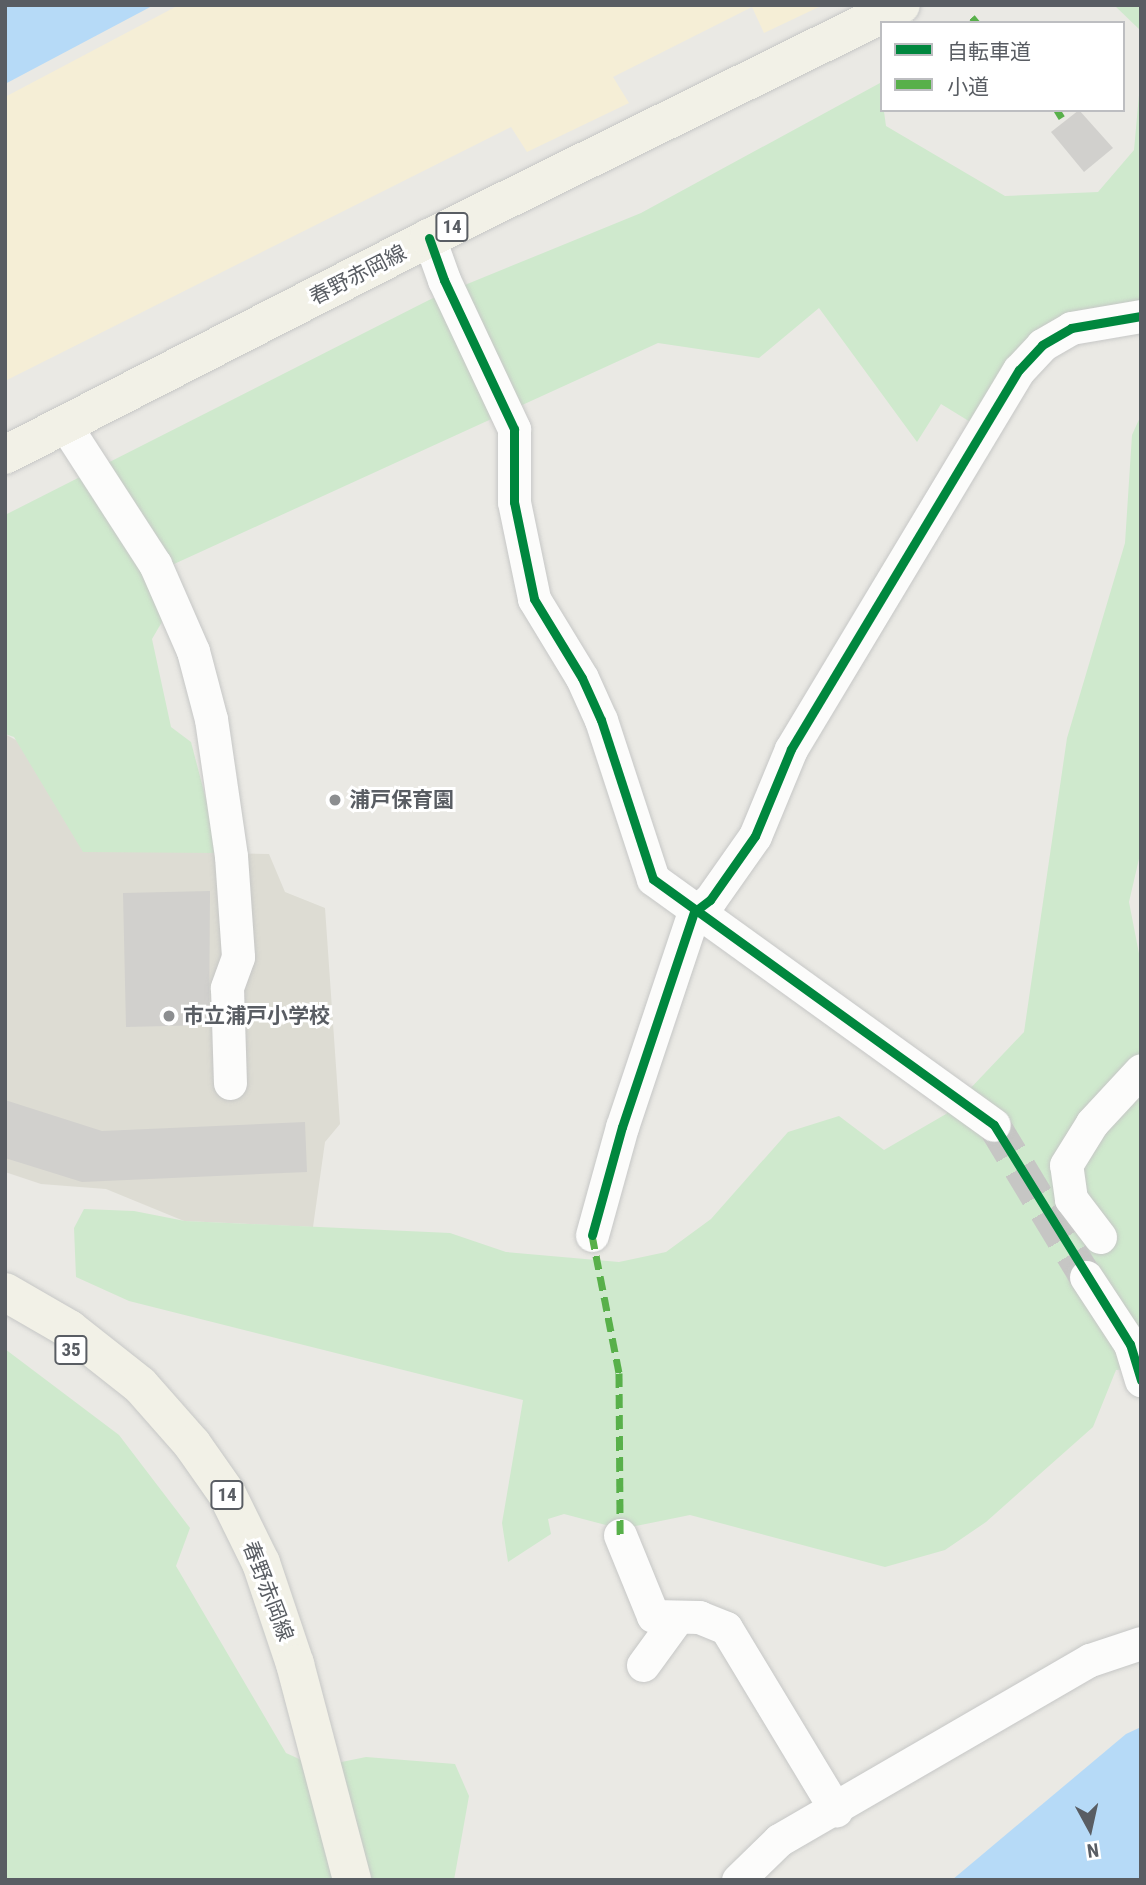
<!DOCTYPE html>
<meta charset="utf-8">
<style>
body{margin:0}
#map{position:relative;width:1146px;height:1885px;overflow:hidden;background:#eae9e4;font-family:"Roboto Condensed","Noto Sans JP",sans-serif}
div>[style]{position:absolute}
.education>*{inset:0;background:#dddcd3}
.green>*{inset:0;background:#cfe9cd}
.sand>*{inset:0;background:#f5eed6}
.water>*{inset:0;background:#b6daf7}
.building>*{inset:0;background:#d1d0cd}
.minor-tunnel>*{height:33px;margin-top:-16.5px;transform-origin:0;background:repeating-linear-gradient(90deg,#c6c6c4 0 33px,transparent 0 50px)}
.roads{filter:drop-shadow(0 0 2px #c6c7c6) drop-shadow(0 0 2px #c6c7c6)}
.minor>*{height:33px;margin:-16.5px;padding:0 16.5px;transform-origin:16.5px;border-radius:16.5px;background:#fcfcfb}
.major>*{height:38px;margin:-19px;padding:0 19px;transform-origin:19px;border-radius:19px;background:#f2f1e7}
.quiet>*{height:7px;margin-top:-3.5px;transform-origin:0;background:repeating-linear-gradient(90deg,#58b04a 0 14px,transparent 0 21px)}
.cycleway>*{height:9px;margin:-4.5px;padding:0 4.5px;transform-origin:4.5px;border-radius:4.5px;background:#00873e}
.dots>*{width:19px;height:19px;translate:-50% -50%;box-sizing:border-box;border:4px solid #fff;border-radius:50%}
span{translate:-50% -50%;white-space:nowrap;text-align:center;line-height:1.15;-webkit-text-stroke:6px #fff;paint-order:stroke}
.shield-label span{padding:2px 5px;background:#fff;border:2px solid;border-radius:5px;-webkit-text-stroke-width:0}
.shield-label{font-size:19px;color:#595d63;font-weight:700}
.street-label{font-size:21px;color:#595d63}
.poi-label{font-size:21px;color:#595d63;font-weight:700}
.left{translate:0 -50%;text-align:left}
.frame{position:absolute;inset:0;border:7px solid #595d63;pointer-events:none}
.legend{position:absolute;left:880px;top:21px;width:245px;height:91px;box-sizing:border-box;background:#fff;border:2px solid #bdbec1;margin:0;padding:9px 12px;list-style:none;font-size:21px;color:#595d63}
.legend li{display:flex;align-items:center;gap:14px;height:35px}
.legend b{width:35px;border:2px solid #bdbec1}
.north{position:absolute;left:1055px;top:1794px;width:70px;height:70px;-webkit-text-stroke:5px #fff;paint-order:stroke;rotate:172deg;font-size:19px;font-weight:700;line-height:28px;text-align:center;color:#595d63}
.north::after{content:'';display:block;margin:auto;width:24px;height:32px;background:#595d63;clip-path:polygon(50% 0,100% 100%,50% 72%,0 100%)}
</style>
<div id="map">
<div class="education">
<div style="clip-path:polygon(5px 734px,220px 853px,269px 854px,285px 892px,325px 908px,340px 1124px,325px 1142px,313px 1227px,184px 1221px,106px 1189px,41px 1184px,5px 1172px)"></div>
</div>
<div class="green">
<div style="clip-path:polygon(1114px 5px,1141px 5px,1141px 31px)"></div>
<div style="clip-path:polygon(1141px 73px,1141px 303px,1057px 318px,972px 423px,941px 404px,917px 442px,819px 308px,759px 358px,658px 343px,150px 575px,166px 615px,152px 639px,171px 727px,191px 742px,220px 853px,83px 852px,14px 737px,5px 734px,5px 515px,433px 298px,641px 213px,880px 83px,886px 126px,1005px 196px,1098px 192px,1134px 150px)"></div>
<div style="clip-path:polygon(1141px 415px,1141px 850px,1129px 902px,1141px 964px,1141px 1367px,1116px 1370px,1093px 1427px,986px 1522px,945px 1550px,885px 1567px,690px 1515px,621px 1529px,564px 1514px,548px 1519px,551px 1534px,508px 1562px,502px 1523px,523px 1400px,129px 1301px,76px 1277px,74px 1228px,84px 1209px,134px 1211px,185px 1221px,450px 1233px,506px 1252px,619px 1262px,666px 1252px,711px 1219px,788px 1132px,839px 1116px,884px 1150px,946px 1114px,1024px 1032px,1067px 738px,1125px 543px,1132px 435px)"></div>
<div style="clip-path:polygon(5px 1349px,119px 1435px,190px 1528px,176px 1566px,286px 1753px,317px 1767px,366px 1757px,455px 1764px,469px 1796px,454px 1880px,5px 1880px)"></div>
</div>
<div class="sand">
<div style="clip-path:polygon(179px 5px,823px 5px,764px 33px,752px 7px,613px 77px,629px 103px,527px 152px,511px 127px,5px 381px,5px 97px)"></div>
</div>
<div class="water">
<div style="clip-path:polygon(5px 5px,154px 5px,5px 84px)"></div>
<div style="clip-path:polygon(1141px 1727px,1141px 1880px,952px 1880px,1126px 1734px)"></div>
</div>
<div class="building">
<div style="clip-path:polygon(1079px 110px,1113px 148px,1084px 172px,1051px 132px)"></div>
<div style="clip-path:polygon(210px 891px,209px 1025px,126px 1027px,123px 893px)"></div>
<div style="clip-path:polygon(5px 1100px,102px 1131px,305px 1122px,307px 1172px,82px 1182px,5px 1158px)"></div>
</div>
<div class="minor-tunnel">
<div style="left:994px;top:1125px;width:178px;rotate:58.8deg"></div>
</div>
<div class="roads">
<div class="minor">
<div style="left:429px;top:238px;width:45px;rotate:70.3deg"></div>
<div style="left:444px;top:280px;width:165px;rotate:64.8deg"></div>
<div style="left:514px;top:429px;width:73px;rotate:90deg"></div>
<div style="left:514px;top:502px;width:99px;rotate:78.3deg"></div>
<div style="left:534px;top:599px;width:92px;rotate:58.7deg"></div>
<div style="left:582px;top:678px;width:46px;rotate:65.7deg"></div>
<div style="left:601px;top:720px;width:167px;rotate:71.9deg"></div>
<div style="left:653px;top:879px;width:420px;rotate:35.8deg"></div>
<div style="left:65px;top:425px;width:166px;rotate:57.1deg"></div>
<div style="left:155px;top:564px;width:95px;rotate:66.4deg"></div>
<div style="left:193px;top:651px;width:70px;rotate:75.2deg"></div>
<div style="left:211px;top:719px;width:138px;rotate:81.7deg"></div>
<div style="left:231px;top:856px;width:101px;rotate:86deg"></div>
<div style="left:238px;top:957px;width:33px;rotate:110deg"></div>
<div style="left:227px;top:988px;width:95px;rotate:88.2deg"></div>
<div style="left:592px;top:1235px;width:112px;rotate:-74.5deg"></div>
<div style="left:622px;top:1127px;width:227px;rotate:-71.5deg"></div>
<div style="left:694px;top:912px;width:20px;rotate:-37deg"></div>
<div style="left:710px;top:900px;width:78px;rotate:-54.9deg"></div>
<div style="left:755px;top:836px;width:94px;rotate:-67.5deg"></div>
<div style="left:791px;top:749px;width:442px;rotate:-59deg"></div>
<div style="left:1019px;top:370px;width:34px;rotate:-47deg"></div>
<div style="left:1042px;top:345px;width:34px;rotate:-30deg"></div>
<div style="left:1071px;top:328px;width:71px;rotate:-9.7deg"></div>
<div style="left:1100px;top:1237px;width:48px;rotate:-127.3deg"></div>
<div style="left:1071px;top:1199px;width:34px;rotate:-98deg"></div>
<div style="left:1066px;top:1165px;width:49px;rotate:-58.2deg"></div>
<div style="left:1092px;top:1123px;width:72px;rotate:-47.2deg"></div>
<div style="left:1086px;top:1277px;width:80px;rotate:56.7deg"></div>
<div style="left:1130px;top:1344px;width:38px;rotate:73deg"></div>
<div style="left:620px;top:1535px;width:87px;rotate:67.8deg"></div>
<div style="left:653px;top:1616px;width:46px;rotate:1.2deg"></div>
<div style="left:699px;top:1617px;width:29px;rotate:22deg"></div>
<div style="left:726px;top:1628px;width:213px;rotate:58.9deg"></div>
<div style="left:643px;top:1665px;width:59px;rotate:-53.9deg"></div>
<div style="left:738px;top:1880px;width:57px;rotate:-44.3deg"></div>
<div style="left:779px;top:1840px;width:359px;rotate:-30.1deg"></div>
<div style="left:1090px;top:1660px;width:54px;rotate:-18.4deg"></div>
</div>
<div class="major">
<div style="left:5px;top:455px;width:476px;rotate:-27.1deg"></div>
<div style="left:429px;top:238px;width:526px;rotate:-26.27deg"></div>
<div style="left:5px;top:1292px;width:74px;rotate:30deg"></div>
<div style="left:69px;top:1329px;width:90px;rotate:38.3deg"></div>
<div style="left:140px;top:1385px;width:79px;rotate:48.6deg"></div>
<div style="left:192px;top:1444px;width:61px;rotate:55deg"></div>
<div style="left:227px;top:1494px;width:77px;rotate:63.8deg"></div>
<div style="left:261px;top:1563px;width:107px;rotate:71.4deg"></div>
<div style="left:295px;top:1664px;width:223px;rotate:75.2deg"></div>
</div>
</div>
<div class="quiet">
<div style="left:972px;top:17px;width:8px;rotate:50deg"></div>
<div style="left:1057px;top:110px;width:9px;rotate:58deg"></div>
<div style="left:592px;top:1235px;width:141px;rotate:78.9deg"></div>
<div style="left:619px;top:1373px;width:162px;rotate:89.6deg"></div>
</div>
<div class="cycleway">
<div style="left:429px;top:238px;width:45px;rotate:70.3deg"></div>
<div style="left:444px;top:280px;width:165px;rotate:64.8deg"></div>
<div style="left:514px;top:429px;width:73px;rotate:90deg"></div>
<div style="left:514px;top:502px;width:99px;rotate:78.3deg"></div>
<div style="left:534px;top:599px;width:92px;rotate:58.7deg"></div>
<div style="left:582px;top:678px;width:46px;rotate:65.7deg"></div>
<div style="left:601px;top:720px;width:167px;rotate:71.9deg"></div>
<div style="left:653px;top:879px;width:420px;rotate:35.8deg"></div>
<div style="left:994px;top:1125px;width:258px;rotate:58.2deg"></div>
<div style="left:1130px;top:1344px;width:38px;rotate:73deg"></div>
<div style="left:592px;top:1235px;width:112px;rotate:-74.5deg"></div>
<div style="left:622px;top:1127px;width:227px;rotate:-71.5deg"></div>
<div style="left:694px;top:912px;width:20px;rotate:-37deg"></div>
<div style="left:710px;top:900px;width:78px;rotate:-54.9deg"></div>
<div style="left:755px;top:836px;width:94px;rotate:-67.5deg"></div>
<div style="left:791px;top:749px;width:442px;rotate:-59deg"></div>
<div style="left:1019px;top:370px;width:34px;rotate:-47deg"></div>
<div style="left:1042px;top:345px;width:34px;rotate:-30deg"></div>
<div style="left:1071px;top:328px;width:71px;rotate:-9.7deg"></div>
</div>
<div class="dots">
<div style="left:335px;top:800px;background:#8c8e90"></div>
<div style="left:169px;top:1016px;background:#8c8e90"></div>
</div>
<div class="shield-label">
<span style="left:452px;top:227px">14</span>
<span style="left:71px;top:1350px">35</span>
<span style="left:227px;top:1495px">14</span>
</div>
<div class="street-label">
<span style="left:358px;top:275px;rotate:-27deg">春野赤岡線</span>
<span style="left:268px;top:1591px;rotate:69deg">春野赤岡線</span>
</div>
<div class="poi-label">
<span class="left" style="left:349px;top:800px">浦戸保育園</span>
<span class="left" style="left:183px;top:1016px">市立浦戸小学校</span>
</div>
<div class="frame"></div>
<ul class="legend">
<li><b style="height:9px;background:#00873e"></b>自転車道</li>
<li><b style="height:9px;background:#58b04a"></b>小道</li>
</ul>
<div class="north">N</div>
</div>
